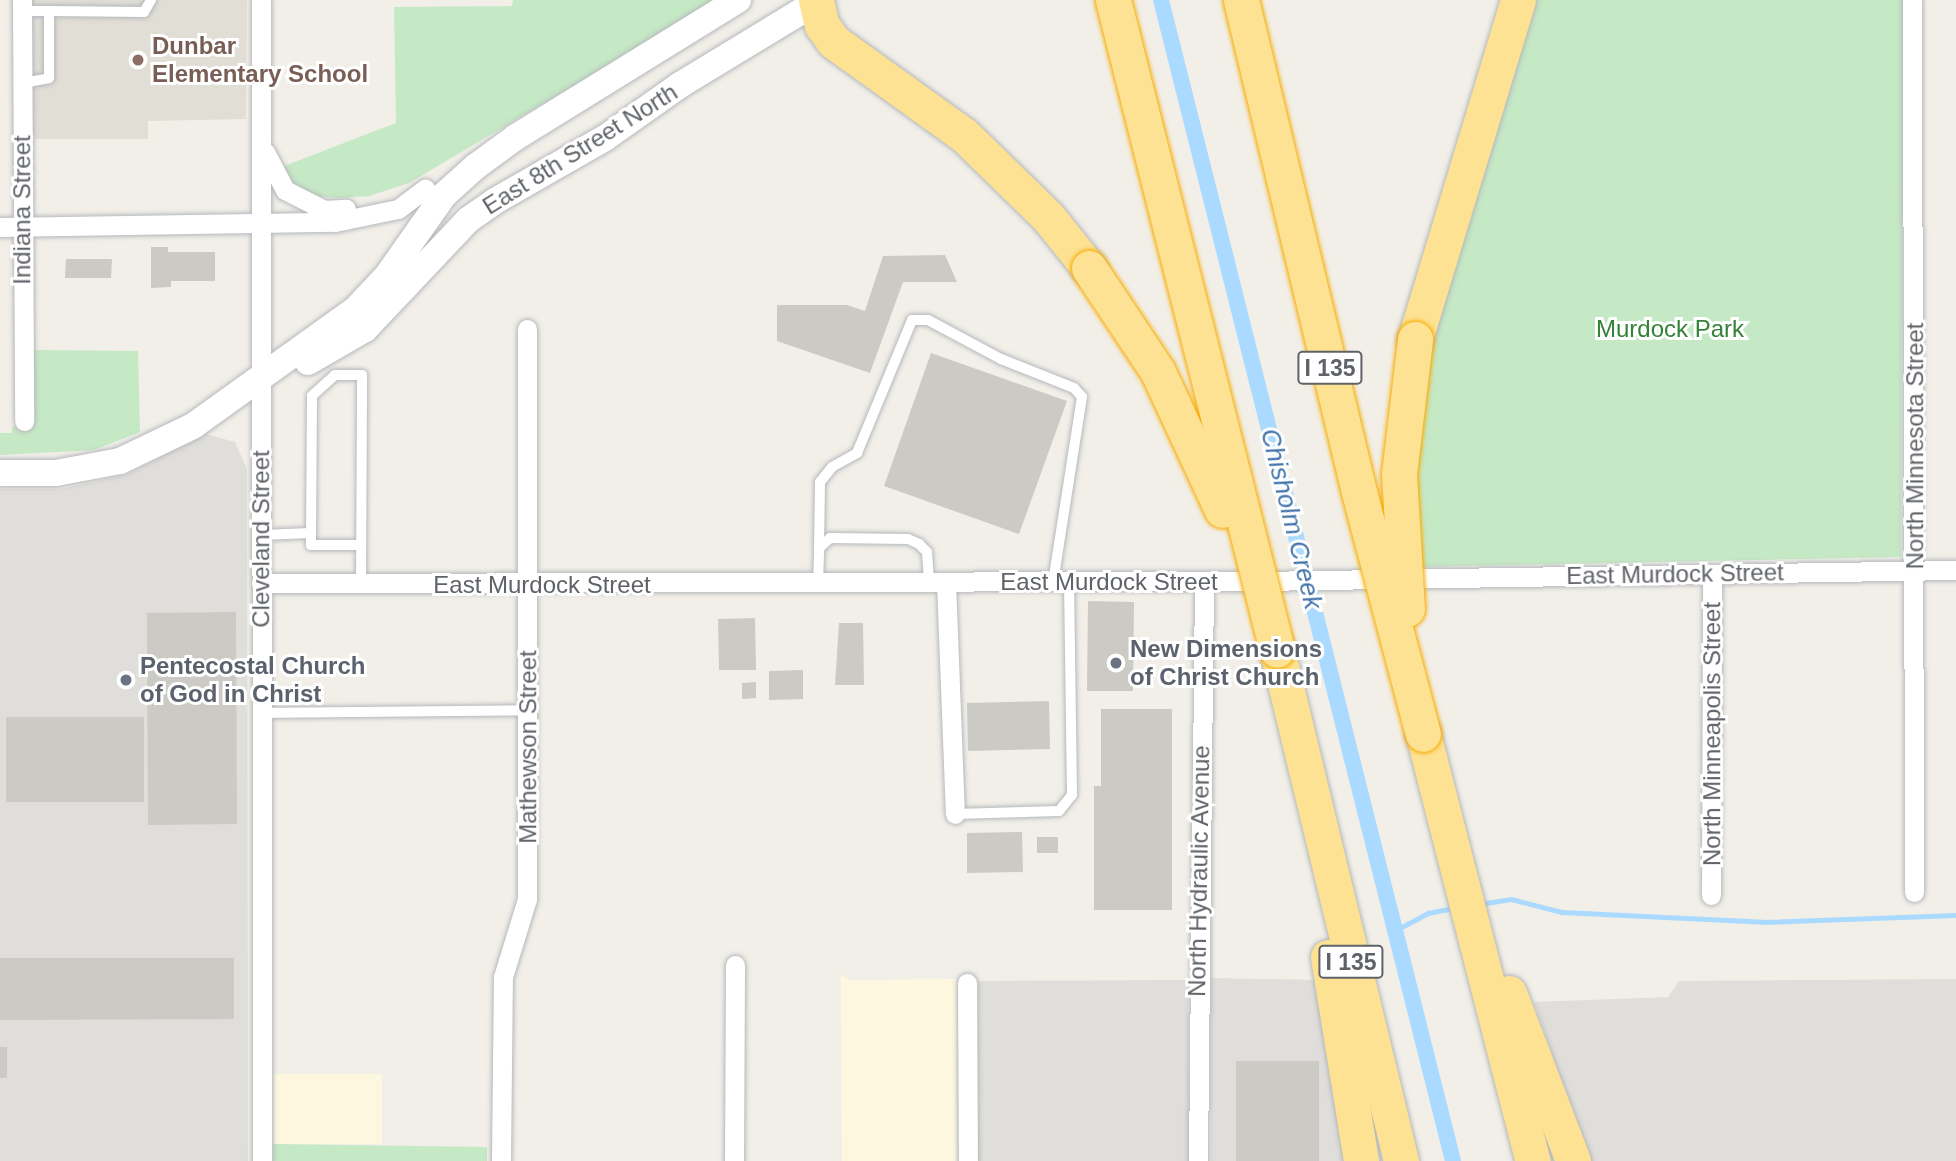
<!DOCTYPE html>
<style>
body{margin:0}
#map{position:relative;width:1956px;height:1161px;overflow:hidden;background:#f1efe8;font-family:Arial,sans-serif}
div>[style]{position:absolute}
.commercial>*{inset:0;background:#fef7e0}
.industrial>*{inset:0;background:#e0deda}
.education>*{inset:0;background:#e1ded6}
.green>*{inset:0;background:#c5e8c5}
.stream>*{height:4.5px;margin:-2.25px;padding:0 2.25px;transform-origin:2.25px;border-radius:2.25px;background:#aadaff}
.canal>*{height:16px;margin:-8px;padding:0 8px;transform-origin:8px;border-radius:8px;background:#aadaff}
.building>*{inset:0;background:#cccac5}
.roads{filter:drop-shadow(0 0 2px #b5b8bc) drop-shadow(0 0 2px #b5b8bc)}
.lane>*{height:10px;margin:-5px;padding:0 5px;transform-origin:5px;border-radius:5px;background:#fff}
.street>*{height:19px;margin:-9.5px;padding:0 9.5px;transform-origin:9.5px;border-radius:9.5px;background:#fff}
.secondary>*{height:26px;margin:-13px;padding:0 13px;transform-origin:13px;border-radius:13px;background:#fff}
.highway>*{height:35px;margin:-17.5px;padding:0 17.5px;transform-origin:17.5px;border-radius:17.5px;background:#fde293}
.bridges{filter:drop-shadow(0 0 2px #f9ab00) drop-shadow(0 0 2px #f9ab00)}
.highway-bridge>*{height:35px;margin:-17.5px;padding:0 17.5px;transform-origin:17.5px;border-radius:17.5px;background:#fde293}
.dots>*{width:19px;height:19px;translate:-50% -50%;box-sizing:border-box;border:4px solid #fff;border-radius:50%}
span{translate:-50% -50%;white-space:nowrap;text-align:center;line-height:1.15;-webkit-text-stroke:6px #fff;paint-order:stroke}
.shield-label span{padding:2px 5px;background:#fff;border:2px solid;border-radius:5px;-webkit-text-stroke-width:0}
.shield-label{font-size:23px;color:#5f6368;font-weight:700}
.education-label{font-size:24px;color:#785e54;font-weight:700}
.left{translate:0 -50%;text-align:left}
.street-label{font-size:24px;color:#5f6368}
.park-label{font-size:24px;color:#348238}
.worship-label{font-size:24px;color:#5b616d;font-weight:700}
.water-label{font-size:26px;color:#4174aa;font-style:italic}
</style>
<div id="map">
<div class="commercial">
<div style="clip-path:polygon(841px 975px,850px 980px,957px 979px,957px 1161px,842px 1161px)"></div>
<div style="clip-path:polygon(273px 1074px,382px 1074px,382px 1144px,273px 1144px)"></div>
</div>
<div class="industrial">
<div style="clip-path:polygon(206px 434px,235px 442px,247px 469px,248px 1161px,0 1161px,0 489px,60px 489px,126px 475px)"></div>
<div style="clip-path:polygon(1210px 978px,1320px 980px,1350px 1161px,1211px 1161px)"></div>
<div style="clip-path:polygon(1956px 979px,1956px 1161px,1590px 1161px,1534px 1002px,1668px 997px,1679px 981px)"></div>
<div style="clip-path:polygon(1188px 980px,1189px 1161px,978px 1161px,978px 981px)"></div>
</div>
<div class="education">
<div style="clip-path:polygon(30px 0,247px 0,246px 119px,148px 121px,148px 139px,29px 139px)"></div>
</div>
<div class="green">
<div style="clip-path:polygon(513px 0,718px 0,409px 183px,369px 196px,340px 198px,314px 196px,291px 184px,279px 168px,396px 123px,394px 7px,512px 6px)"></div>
<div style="clip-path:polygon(1528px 0,1903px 0,1901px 557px,1414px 567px,1416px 387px)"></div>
<div style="clip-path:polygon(33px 350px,138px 351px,140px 432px,94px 450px,0 455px,0 433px,12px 433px,12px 426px,33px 427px)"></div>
<div style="clip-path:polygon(273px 1144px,487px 1147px,487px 1161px,273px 1161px)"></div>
</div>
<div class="stream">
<div style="left:1480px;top:904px;width:31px;rotate:-9deg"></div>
<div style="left:1511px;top:899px;width:53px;rotate:14.3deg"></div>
<div style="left:1562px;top:912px;width:201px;rotate:2.8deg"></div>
<div style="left:1763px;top:922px;width:193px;rotate:-2.1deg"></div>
<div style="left:1398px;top:929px;width:34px;rotate:-28deg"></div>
<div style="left:1428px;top:913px;width:26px;rotate:-11deg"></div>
</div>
<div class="canal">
<div style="left:1161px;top:0;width:1197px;rotate:75.88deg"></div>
</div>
<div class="building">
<div style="clip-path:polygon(151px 247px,168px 247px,168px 252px,215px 252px,215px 281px,171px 281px,171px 287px,151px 288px)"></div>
<div style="clip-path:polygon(945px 255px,957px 282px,903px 282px,870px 373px,777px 341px,777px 305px,847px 305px,865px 311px,883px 256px)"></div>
<div style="clip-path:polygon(66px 259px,112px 259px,111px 278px,65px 278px)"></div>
<div style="clip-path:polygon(931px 353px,1067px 401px,1019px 534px,884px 486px)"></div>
<div style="clip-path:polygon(1088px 601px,1134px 602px,1133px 691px,1087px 691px)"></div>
<div style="clip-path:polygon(236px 612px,237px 824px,148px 825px,147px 613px)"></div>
<div style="clip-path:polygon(755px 618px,756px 670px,719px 670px,718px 619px)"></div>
<div style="clip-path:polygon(839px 623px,863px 623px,864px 685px,835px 685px)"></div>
<div style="clip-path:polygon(803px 670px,803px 699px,769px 700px,769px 671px)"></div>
<div style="clip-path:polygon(756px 682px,756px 698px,742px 699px,742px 683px)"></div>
<div style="clip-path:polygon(1049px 701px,1050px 749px,968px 751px,967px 703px)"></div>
<div style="clip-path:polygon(1101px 709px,1172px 709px,1172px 910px,1094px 910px,1094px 786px,1101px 786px)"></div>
<div style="clip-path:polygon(6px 717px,144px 717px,144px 802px,6px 802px)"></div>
<div style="clip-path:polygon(1022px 832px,1023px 872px,967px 873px,967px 833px)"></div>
<div style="clip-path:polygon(1037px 837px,1058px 837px,1058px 853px,1037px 853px)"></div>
<div style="clip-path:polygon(0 958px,234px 958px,234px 1019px,0 1020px)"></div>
<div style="clip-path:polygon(0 1047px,7px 1047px,7px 1078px,0 1078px)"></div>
<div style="clip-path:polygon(1236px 1061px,1319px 1061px,1319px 1161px,1236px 1161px)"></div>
</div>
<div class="roads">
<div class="lane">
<div style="left:22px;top:11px;width:27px"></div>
<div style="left:22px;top:83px;width:27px;rotate:-10deg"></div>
<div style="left:49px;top:78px;width:67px;rotate:-90deg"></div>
<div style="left:49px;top:11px;width:95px;rotate:0.6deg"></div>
<div style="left:144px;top:12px;width:14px;rotate:-60deg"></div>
<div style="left:261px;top:535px;width:50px;rotate:-2.3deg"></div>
<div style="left:819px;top:548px;width:66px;rotate:-89.1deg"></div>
<div style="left:820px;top:482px;width:19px;rotate:-51deg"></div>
<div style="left:832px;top:467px;width:29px;rotate:-29deg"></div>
<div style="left:857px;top:453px;width:144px;rotate:-67.5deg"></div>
<div style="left:912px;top:320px;width:16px"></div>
<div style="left:928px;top:320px;width:83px;rotate:28.1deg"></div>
<div style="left:1001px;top:359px;width:79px;rotate:21.7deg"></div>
<div style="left:1074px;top:388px;width:12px;rotate:48deg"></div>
<div style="left:1082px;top:397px;width:187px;rotate:98.9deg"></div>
<div style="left:818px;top:583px;width:35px;rotate:-88deg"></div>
<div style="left:819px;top:548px;width:15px;rotate:-42deg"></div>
<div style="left:830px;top:538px;width:78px;rotate:0.7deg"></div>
<div style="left:908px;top:539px;width:12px;rotate:24deg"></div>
<div style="left:919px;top:544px;width:11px;rotate:45deg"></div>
<div style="left:927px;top:552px;width:30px;rotate:86deg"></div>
<div style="left:361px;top:584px;width:209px;rotate:-89.7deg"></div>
<div style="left:362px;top:375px;width:27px;rotate:180deg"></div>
<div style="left:335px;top:375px;width:31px;rotate:138deg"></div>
<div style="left:312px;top:396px;width:149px;rotate:90.4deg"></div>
<div style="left:311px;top:545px;width:50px"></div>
<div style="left:261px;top:713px;width:267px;rotate:-0.6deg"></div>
<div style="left:955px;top:814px;width:104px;rotate:-1.7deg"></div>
<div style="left:1059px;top:811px;width:21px;rotate:-51deg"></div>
<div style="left:1072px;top:795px;width:213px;rotate:-90.8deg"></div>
</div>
<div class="street">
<div style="left:22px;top:0;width:421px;rotate:89.7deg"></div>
<div style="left:261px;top:0;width:1161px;rotate:89.95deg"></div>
<div style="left:1912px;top:0;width:892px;rotate:89.87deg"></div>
<div style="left:265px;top:152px;width:43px;rotate:62.2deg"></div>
<div style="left:285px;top:190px;width:44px;rotate:27.1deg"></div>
<div style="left:324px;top:210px;width:22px;rotate:-3deg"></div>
<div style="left:0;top:227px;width:335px;rotate:-0.9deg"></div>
<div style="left:335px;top:222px;width:64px;rotate:-11.7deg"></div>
<div style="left:398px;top:209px;width:34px;rotate:-37deg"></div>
<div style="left:946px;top:582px;width:232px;rotate:87.8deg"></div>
<div style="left:261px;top:583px;width:996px;rotate:-0.12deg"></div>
<div style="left:1257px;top:581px;width:699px;rotate:-0.9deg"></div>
<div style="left:1711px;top:895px;width:321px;rotate:-89.8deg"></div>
<div style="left:967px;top:983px;width:178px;rotate:89.7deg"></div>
<div style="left:501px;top:1161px;width:184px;rotate:-89.4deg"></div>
<div style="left:503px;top:977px;width:82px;rotate:-72.9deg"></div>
<div style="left:527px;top:899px;width:570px;rotate:-90deg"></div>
<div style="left:734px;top:1161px;width:196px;rotate:-89.7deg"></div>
<div style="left:1198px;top:1161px;width:580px;rotate:-89.41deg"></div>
</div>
<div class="secondary">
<div style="left:308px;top:362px;width:66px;rotate:-30.1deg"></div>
<div style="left:365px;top:329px;width:150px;rotate:-46.6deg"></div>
<div style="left:468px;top:220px;width:33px;rotate:-35deg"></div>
<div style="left:495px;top:201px;width:127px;rotate:-29.8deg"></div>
<div style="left:605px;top:138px;width:92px;rotate:-35.2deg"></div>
<div style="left:680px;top:85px;width:164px;rotate:-31.3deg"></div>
<div style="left:0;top:473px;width:56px"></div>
<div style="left:56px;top:473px;width:65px;rotate:-10.6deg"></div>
<div style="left:120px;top:461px;width:81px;rotate:-25.6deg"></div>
<div style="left:193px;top:426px;width:201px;rotate:-35.7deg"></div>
<div style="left:356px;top:309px;width:45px;rotate:-46.8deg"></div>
<div style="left:387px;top:276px;width:99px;rotate:-54.9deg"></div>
<div style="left:444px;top:195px;width:42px;rotate:-42.1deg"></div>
<div style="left:475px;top:167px;width:51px;rotate:-36.2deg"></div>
<div style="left:516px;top:137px;width:261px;rotate:-31.7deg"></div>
</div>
<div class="highway">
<div style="left:816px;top:0;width:26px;rotate:77deg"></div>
<div style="left:822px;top:25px;width:19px;rotate:55deg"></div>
<div style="left:833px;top:41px;width:161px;rotate:35.7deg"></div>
<div style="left:964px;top:135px;width:117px;rotate:44.3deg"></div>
<div style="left:1048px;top:217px;width:65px;rotate:51.2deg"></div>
<div style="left:1415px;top:339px;width:354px;rotate:-73.1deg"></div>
<div style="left:1277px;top:650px;width:526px;rotate:76.36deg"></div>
<div style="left:1423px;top:734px;width:441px;rotate:75.6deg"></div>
<div style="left:1328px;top:957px;width:207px;rotate:80.8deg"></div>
<div style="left:1509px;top:993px;width:180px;rotate:69.1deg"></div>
</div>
</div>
<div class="bridges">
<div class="highway-bridge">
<div style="left:1113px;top:0;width:670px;rotate:75.84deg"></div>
<div style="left:1241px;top:0;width:506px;rotate:76.51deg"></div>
<div style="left:1359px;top:492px;width:250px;rotate:75.2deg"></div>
<div style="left:1089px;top:268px;width:125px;rotate:56.4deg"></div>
<div style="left:1158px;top:372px;width:152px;rotate:65.1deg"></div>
<div style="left:1407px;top:609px;width:135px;rotate:-93.4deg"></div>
<div style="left:1399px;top:474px;width:136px;rotate:-83.2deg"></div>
</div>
</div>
<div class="dots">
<div style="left:138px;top:60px;background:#8d6e63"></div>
<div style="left:1116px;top:663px;background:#6b7280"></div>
<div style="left:126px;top:680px;background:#6b7280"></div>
</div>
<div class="shield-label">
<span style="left:1330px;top:368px">I 135</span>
<span style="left:1351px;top:962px">I 135</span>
</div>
<div class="education-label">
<span class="left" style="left:152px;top:60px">Dunbar<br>Elementary School</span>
</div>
<div class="street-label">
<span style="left:580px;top:149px;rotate:-32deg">East 8th Street North</span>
<span style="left:22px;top:210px;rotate:-90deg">Indiana Street</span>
<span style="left:1915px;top:446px;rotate:-90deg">North Minnesota Street</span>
<span style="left:261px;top:539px;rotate:-90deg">Cleveland Street</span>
<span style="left:1675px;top:574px;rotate:-1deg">East Murdock Street</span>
<span style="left:1109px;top:582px">East Murdock Street</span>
<span style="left:542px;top:585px">East Murdock Street</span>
<span style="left:1712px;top:734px;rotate:-90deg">North Minneapolis Street</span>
<span style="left:528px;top:747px;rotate:-90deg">Mathewson Street</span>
<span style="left:1199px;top:871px;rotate:-89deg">North Hydraulic Avenue</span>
</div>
<div class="park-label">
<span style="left:1670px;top:329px">Murdock Park</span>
</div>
<div class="worship-label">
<span class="left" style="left:1130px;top:663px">New Dimensions<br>of Christ Church</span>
<span class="left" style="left:140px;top:680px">Pentecostal Church<br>of God in Christ</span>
</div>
<div class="water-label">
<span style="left:1291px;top:519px;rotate:76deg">Chisholm Creek</span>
</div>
</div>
